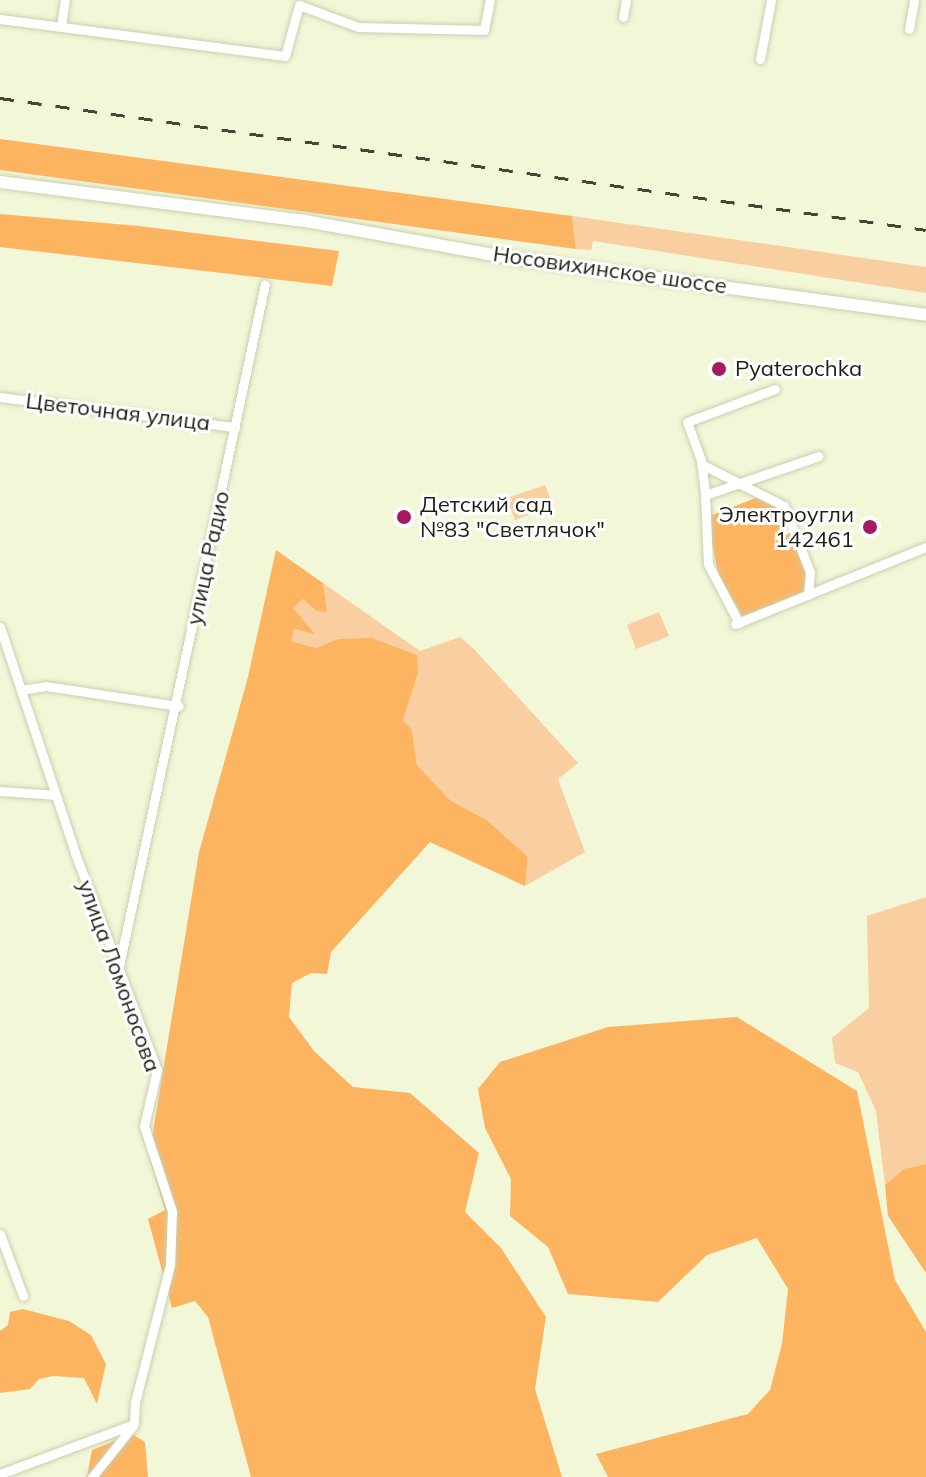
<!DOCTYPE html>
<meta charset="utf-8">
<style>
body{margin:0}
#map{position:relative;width:926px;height:1477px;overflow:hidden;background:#f1f7d7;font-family:Mulish,sans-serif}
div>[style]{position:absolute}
.green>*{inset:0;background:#f9cea1}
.forest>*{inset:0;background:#fcb461}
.roads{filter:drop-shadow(0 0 2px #c9cfaf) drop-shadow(0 0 2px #c9cfaf)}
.street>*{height:9px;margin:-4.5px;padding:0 4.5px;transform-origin:4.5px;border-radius:4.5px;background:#fff}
.secondary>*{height:12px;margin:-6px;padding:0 6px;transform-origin:6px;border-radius:6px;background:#fff}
.rail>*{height:3px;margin-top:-1.5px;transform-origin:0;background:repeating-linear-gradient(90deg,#444637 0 14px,transparent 0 28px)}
.dots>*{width:22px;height:22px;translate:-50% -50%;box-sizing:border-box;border:4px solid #fff;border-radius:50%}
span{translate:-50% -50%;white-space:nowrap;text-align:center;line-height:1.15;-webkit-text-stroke:6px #fff;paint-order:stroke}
.street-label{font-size:22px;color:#1d1e13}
.poi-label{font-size:22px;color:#1d1e13}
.left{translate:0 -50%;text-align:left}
.right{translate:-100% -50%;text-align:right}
</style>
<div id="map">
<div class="green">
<div style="clip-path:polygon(572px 216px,926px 267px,926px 293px,593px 241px,591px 250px,576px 249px)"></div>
<div style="clip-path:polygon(545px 485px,553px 506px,515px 520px,507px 498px)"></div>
<div style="clip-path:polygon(323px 583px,420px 651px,460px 637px,474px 649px,578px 763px,558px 779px,585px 852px,525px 886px,528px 857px,488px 821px,450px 800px,417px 765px,412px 730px,403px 720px,418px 675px,338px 639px,316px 648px,290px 641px,294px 629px,313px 633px,293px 608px,304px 598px,327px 612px)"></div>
<div style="clip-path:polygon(659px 612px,669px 636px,636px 649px,627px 625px)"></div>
<div style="clip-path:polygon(926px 897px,926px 1164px,904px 1169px,885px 1185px,876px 1111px,858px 1072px,835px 1063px,832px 1038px,869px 1008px,867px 916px)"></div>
</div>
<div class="forest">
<div style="clip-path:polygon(0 139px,572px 216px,576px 249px,0 170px)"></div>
<div style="clip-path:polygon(0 214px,139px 226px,339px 251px,332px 286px,0 247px)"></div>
<div style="clip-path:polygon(766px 494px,784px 511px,807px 572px,804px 593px,743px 617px,719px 578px,707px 517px)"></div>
<div style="clip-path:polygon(276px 550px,323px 583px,327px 612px,317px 611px,303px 599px,293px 608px,315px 634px,294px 629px,291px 641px,316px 648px,338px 639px,371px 638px,417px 655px,418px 674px,403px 720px,412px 730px,417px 765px,450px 800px,488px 821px,528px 857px,525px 886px,430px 842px,331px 952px,327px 974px,311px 973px,292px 983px,289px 1017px,314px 1051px,353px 1087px,410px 1093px,479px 1153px,465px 1212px,501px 1248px,546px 1317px,535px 1389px,562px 1477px,251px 1477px,208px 1317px,195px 1301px,172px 1308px,148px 1219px,165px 1210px,149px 1156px,199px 852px,247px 681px)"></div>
<div style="clip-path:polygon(737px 1017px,857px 1091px,895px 1280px,926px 1332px,926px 1477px,608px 1477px,596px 1454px,748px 1414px,770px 1390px,782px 1344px,788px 1289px,757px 1238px,707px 1255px,658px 1302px,568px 1294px,548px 1247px,510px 1216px,511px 1179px,485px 1128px,478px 1089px,500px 1062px,608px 1027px)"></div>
<div style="clip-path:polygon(926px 1164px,926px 1273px,888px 1216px,885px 1185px,904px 1169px)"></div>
<div style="clip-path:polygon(23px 1309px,69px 1321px,91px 1335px,106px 1364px,97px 1404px,84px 1378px,53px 1376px,39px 1379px,30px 1389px,0 1393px,0 1331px,8px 1325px,10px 1312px)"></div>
<div style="clip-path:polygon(132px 1434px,145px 1442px,148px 1477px,87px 1477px,92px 1450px)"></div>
</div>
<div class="roads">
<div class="street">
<div style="left:299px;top:5px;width:63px;rotate:20.4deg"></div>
<div style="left:358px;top:27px;width:126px;rotate:1.4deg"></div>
<div style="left:484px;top:30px;width:31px;rotate:-79deg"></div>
<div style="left:623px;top:17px;width:17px;rotate:-80deg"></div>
<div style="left:0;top:19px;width:287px;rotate:7.4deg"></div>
<div style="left:285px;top:56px;width:53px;rotate:-74.6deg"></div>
<div style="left:61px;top:27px;width:27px;rotate:-82deg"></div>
<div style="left:909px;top:29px;width:29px;rotate:-80deg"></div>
<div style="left:760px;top:59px;width:60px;rotate:-79.4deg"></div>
<div style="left:775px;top:389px;width:94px;rotate:159.4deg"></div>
<div style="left:687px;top:422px;width:40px;rotate:69.8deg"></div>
<div style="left:701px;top:460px;width:35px;rotate:83deg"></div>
<div style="left:705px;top:495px;width:120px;rotate:-18.9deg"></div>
<div style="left:0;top:397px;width:237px;rotate:7.3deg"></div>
<div style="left:701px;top:464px;width:93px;rotate:26.8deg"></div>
<div style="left:784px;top:506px;width:71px;rotate:68.5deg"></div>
<div style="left:810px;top:572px;width:23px;rotate:95deg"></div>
<div style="left:705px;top:495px;width:69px;rotate:87.5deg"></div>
<div style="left:708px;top:564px;width:67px;rotate:62.3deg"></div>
<div style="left:735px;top:624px;width:206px;rotate:-22deg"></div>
<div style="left:0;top:627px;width:238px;rotate:71.6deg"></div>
<div style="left:75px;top:853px;width:232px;rotate:69.3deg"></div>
<div style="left:157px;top:1070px;width:57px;rotate:103.1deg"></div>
<div style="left:144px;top:1126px;width:89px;rotate:71.8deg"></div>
<div style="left:172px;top:1211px;width:54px;rotate:92.1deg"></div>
<div style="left:170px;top:1265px;width:141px;rotate:104.3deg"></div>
<div style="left:135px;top:1402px;width:22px;rotate:93deg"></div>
<div style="left:21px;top:690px;width:25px;rotate:-9deg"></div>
<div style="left:46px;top:686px;width:134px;rotate:8.6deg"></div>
<div style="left:0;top:791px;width:56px;rotate:4.1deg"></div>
<div style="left:119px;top:966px;width:697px;rotate:-77.92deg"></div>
<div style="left:0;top:1234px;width:66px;rotate:69.6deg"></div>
<div style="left:0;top:1474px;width:143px;rotate:-20.5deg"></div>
<div style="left:92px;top:1477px;width:64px;rotate:-51.3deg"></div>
</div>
<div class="secondary">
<div style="left:0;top:182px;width:307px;rotate:7.3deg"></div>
<div style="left:305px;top:221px;width:209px;rotate:10.2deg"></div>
<div style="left:511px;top:258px;width:419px;rotate:7.8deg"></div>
</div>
</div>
<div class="rail">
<div style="left:0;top:98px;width:935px;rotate:8.11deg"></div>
</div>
<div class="dots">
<div style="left:719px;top:369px;background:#a61b5f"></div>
<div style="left:404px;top:517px;background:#a61b5f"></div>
<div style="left:870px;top:527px;background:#a61b5f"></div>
</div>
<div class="street-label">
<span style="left:610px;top:270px;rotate:8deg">Носовихинское шоссе</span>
<span style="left:118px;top:412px;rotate:7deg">Цветочная улица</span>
<span style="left:208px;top:558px;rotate:-78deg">улица Радио</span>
<span style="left:119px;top:976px;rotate:70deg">улица Ломоносова</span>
</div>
<div class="poi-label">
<span class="left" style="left:735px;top:369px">Pyaterochka</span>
<span class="left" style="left:420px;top:517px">Детский сад<br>№83 "Светлячок"</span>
<span class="right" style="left:854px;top:527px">Электроугли<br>142461</span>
</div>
</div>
